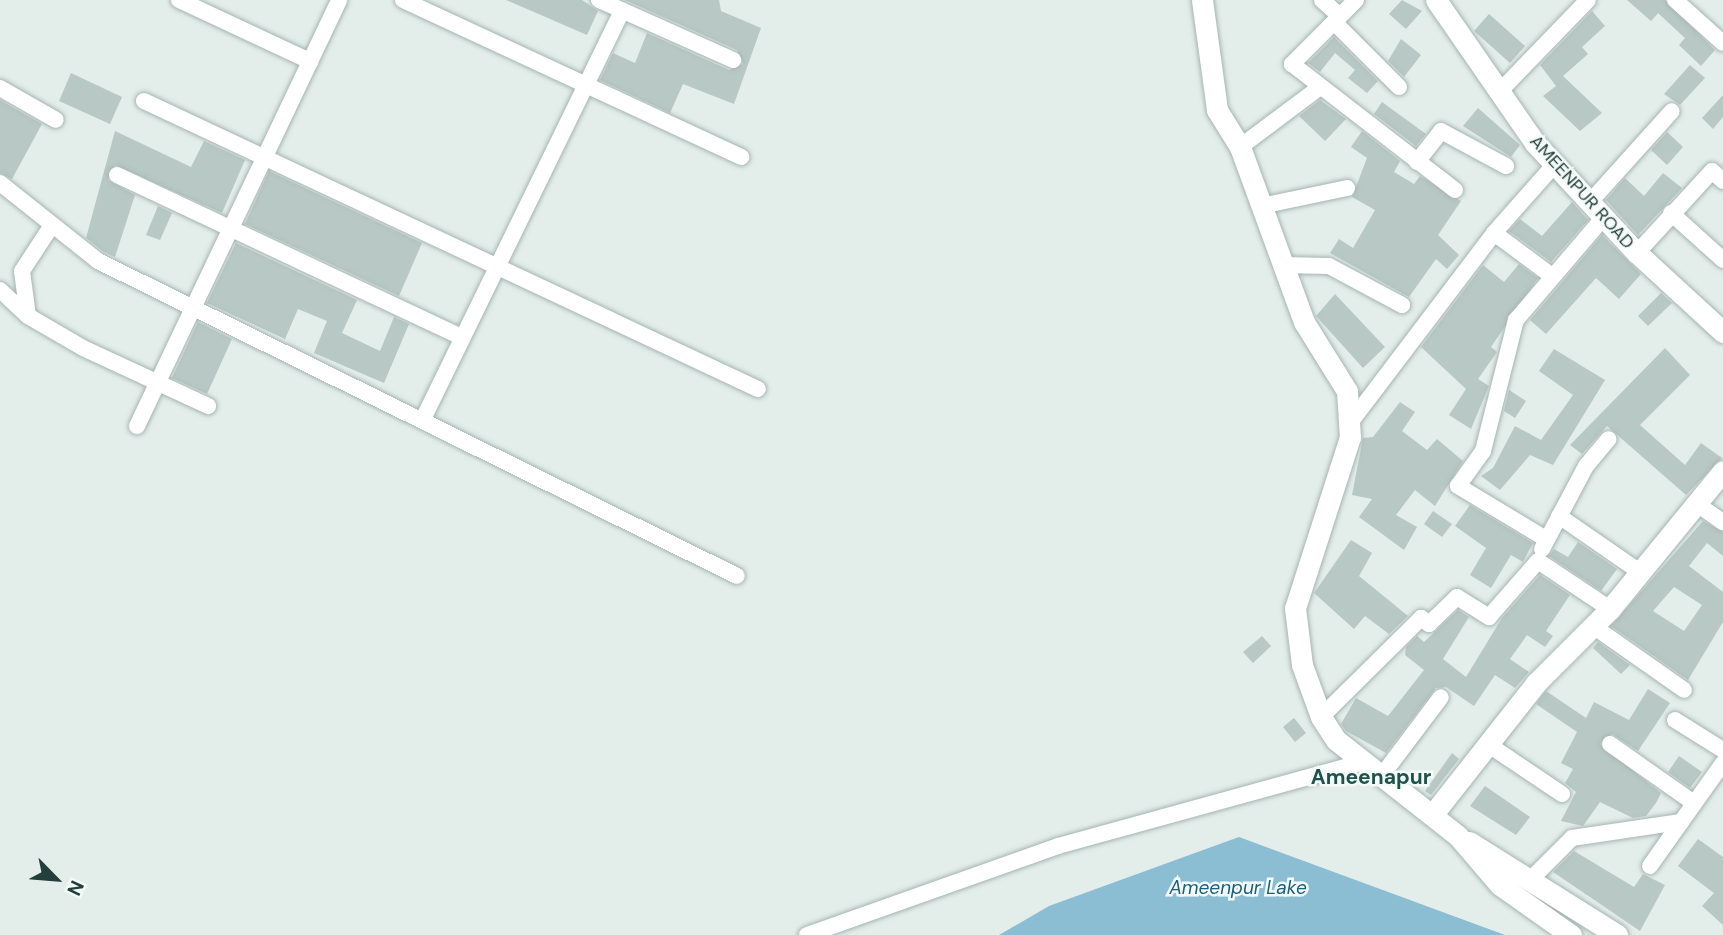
<!DOCTYPE html>
<style>
body{margin:0}
#map{position:relative;width:1723px;height:935px;overflow:hidden;background:#e3edea;font-family:"DM Sans",sans-serif}
div>[style]{position:absolute}
.water>*{inset:0;background:#8bbed3}
.building>*{inset:0;background:#b8c8c4}
.roads{filter:drop-shadow(0 0 2px #a5b5b2) drop-shadow(0 0 2px #a5b5b2)}
.street>*{height:16px;margin:-8px;padding:0 8px;transform-origin:8px;border-radius:8px;background:#fff}
.secondary>*{height:21px;margin:-10.5px;padding:0 10.5px;transform-origin:10.5px;border-radius:10.5px;background:#fff}
span{translate:-50% -50%;white-space:nowrap;text-align:center;line-height:1.15;-webkit-text-stroke:5px #f4faf7;paint-order:stroke}
.street-label{font-size:18px;color:#223f3b}
.water-label{font-size:19px;color:#1b607d;font-style:italic}
.quarter-label{font-size:21px;color:#1e524c;font-weight:700}
.north{position:absolute;left:21px;top:844px;width:70px;height:70px;-webkit-text-stroke:5px #f4faf7;paint-order:stroke;rotate:115deg;font-size:19px;font-weight:700;line-height:28px;text-align:center;color:#223f3b}
.north::after{content:'';display:block;margin:auto;width:24px;height:32px;background:#223f3b;clip-path:polygon(50% 0,100% 100%,50% 72%,0 100%)}
</style>
<div id="map">
<div class="water">
<div style="clip-path:polygon(1239px 837px,1505px 935px,999px 935px,1049px 906px)"></div>
</div>
<div class="building">
<div style="clip-path:polygon(506px 0,582px 0,598px 11px,587px 35px)"></div>
<div style="clip-path:polygon(625px 0,719px 0,721px 11px,761px 28px,734px 104px,683px 84px,670px 113px,600px 80px,613px 53px,635px 63px,647px 33px,729px 70px,743px 64px,737px 50px)"></div>
<div style="clip-path:polygon(1402px 0,1422px 11px,1406px 29px,1389px 14px)"></div>
<div style="clip-path:polygon(1627px 0,1665px 0,1715px 50px,1701px 66px,1679px 45px,1685px 38px,1658px 13px,1651px 21px)"></div>
<div style="clip-path:polygon(1592px 11px,1605px 26px,1582px 47px,1588px 54px,1563px 76px,1602px 113px,1580px 131px,1543px 96px,1556px 86px,1540px 65px)"></div>
<div style="clip-path:polygon(1489px 14px,1525px 46px,1510px 63px,1474px 31px)"></div>
<div style="clip-path:polygon(1334px 37px,1378px 81px,1367px 93px,1348px 78px,1355px 70px,1335px 53px,1320px 72px,1308px 63px)"></div>
<div style="clip-path:polygon(1401px 39px,1421px 55px,1404px 77px,1388px 61px)"></div>
<div style="clip-path:polygon(1690px 65px,1705px 78px,1680px 105px,1664px 94px)"></div>
<div style="clip-path:polygon(71px 73px,122px 97px,110px 124px,59px 101px)"></div>
<div style="clip-path:polygon(1723px 95px,1723px 117px,1713px 129px,1702px 118px)"></div>
<div style="clip-path:polygon(0 100px,42px 124px,12px 179px,0 173px)"></div>
<div style="clip-path:polygon(1320px 100px,1346px 119px,1325px 141px,1299px 116px)"></div>
<div style="clip-path:polygon(1382px 102px,1426px 134px,1416px 146px,1374px 114px)"></div>
<div style="clip-path:polygon(1478px 108px,1520px 145px,1511px 157px,1463px 126px)"></div>
<div style="clip-path:polygon(115px 131px,191px 167px,204px 141px,245px 160px,222px 213px,115px 165px,108px 180px,135px 195px,115px 257px,104px 252px,86px 238px)"></div>
<div style="clip-path:polygon(1362px 131px,1400px 161px,1394px 172px,1414px 184px,1420px 176px,1461px 201px,1438px 235px,1459px 255px,1447px 269px,1436px 259px,1409px 297px,1330px 253px,1339px 239px,1353px 248px,1375px 210px,1352px 197px,1367px 158px,1351px 147px)"></div>
<div style="clip-path:polygon(1667px 132px,1683px 147px,1667px 165px,1651px 150px)"></div>
<div style="clip-path:polygon(269px 171px,422px 243px,399px 296px,245px 224px)"></div>
<div style="clip-path:polygon(1663px 173px,1682px 188px,1638px 235px,1606px 200px,1625px 178px,1644px 196px)"></div>
<div style="clip-path:polygon(1572px 202px,1588px 220px,1551px 262px,1509px 231px,1520px 219px,1542px 236px)"></div>
<div style="clip-path:polygon(158px 206px,172px 213px,160px 240px,146px 235px)"></div>
<div style="clip-path:polygon(1602px 235px,1641px 274px,1619px 299px,1596px 278px,1546px 334px,1530px 320px)"></div>
<div style="clip-path:polygon(236px 243px,357px 300px,342px 333px,380px 351px,394px 317px,409px 324px,384px 383px,314px 353px,327px 321px,298px 309px,285px 339px,207px 303px)"></div>
<div style="clip-path:polygon(1519px 264px,1538px 278px,1491px 347px,1497px 352px,1478px 379px,1489px 386px,1471px 429px,1449px 415px,1466px 389px,1421px 347px,1483px 265px,1504px 282px)"></div>
<div style="clip-path:polygon(1661px 293px,1672px 303px,1648px 326px,1638px 316px)"></div>
<div style="clip-path:polygon(1335px 294px,1385px 347px,1363px 368px,1316px 316px)"></div>
<div style="clip-path:polygon(198px 322px,232px 339px,207px 394px,172px 378px)"></div>
<div style="clip-path:polygon(1665px 348px,1690px 375px,1640px 425px,1685px 465px,1701px 443px,1722px 458px,1686px 495px,1607px 426px,1582px 454px,1570px 445px)"></div>
<div style="clip-path:polygon(1554px 349px,1605px 380px,1553px 465px,1530px 455px,1500px 490px,1481px 476px,1493px 468px,1515px 426px,1541px 440px,1573px 395px,1539px 371px)"></div>
<div style="clip-path:polygon(1509px 390px,1526px 401px,1515px 418px,1504px 411px)"></div>
<div style="clip-path:polygon(1400px 402px,1415px 412px,1402px 431px,1427px 450px,1437px 439px,1463px 461px,1435px 506px,1415px 490px,1396px 515px,1417px 527px,1404px 550px,1359px 517px,1372px 499px,1352px 495px,1363px 438px,1373px 437px)"></div>
<div style="clip-path:polygon(1470px 505px,1533px 543px,1523px 562px,1511px 555px,1491px 588px,1470px 575px,1486px 548px,1455px 526px)"></div>
<div style="clip-path:polygon(1433px 511px,1452px 524px,1442px 537px,1424px 524px)"></div>
<div style="clip-path:polygon(evenodd,1703px 521px,1723px 532px,1723px 556px,1707px 543px,1689px 566px,1723px 592px,1723px 622px,1688px 680px,1611px 626px,1703px 521px,1674px 587px,1702px 605px,1684px 631px,1653px 611px,1674px 587px)"></div>
<div style="clip-path:polygon(1351px 540px,1372px 553px,1359px 576px,1408px 616px,1389px 634px,1365px 616px,1354px 629px,1314px 593px)"></div>
<div style="clip-path:polygon(1578px 542px,1617px 569px,1601px 591px,1549px 556px,1554px 549px,1568px 557px)"></div>
<div style="clip-path:polygon(1540px 575px,1570px 595px,1546px 631px,1553px 636px,1545px 647px,1527px 635px,1510px 659px,1529px 672px,1515px 688px,1495px 675px,1474px 706px,1446px 687px,1436px 688px,1386px 753px,1346px 731px,1341px 724px,1356px 698px,1388px 716px,1424px 670px,1405px 655px,1406px 647px,1417px 636px,1424px 642px,1458px 610px,1469px 617px,1443px 659px,1466px 677px,1502px 618px)"></div>
<div style="clip-path:polygon(1262px 636px,1271px 646px,1253px 663px,1243px 652px)"></div>
<div style="clip-path:polygon(1598px 642px,1630px 665px,1621px 674px,1593px 648px)"></div>
<div style="clip-path:polygon(1648px 689px,1670px 703px,1638px 751px,1612px 734px,1600px 744px,1661px 793px,1656px 803px,1646px 816px,1633px 818px,1600px 802px,1583px 826px,1561px 821px,1576px 792px,1565px 783px,1573px 769px,1561px 763px,1577px 732px,1536px 704px,1546px 691px,1586px 718px,1594px 702px,1629px 720px)"></div>
<div style="clip-path:polygon(1294px 718px,1306px 733px,1295px 742px,1283px 727px)"></div>
<div style="clip-path:polygon(1452px 753px,1459px 759px,1431px 795px,1425px 791px)"></div>
<div style="clip-path:polygon(1679px 756px,1702px 772px,1690px 788px,1668px 772px)"></div>
<div style="clip-path:polygon(1485px 786px,1530px 817px,1516px 835px,1470px 806px)"></div>
<div style="clip-path:polygon(1698px 839px,1723px 857px,1723px 925px,1702px 906px,1714px 893px,1678px 866px)"></div>
<div style="clip-path:polygon(1574px 851px,1634px 887px,1643px 874px,1665px 885px,1640px 931px,1553px 872px)"></div>
</div>
<div class="roads">
<div class="street">
<div style="left:179px;top:0;width:145px;rotate:25deg"></div>
<div style="left:403px;top:0;width:373px;rotate:24.9deg"></div>
<div style="left:599px;top:0;width:147px;rotate:24.1deg"></div>
<div style="left:1322px;top:0;width:24px;rotate:42deg"></div>
<div style="left:1356px;top:0;width:91px;rotate:135deg"></div>
<div style="left:1292px;top:64px;width:206px;rotate:37.7deg"></div>
<div style="left:1675px;top:0;width:64px;rotate:41.9deg"></div>
<div style="left:1334px;top:22px;width:92px;rotate:45deg"></div>
<div style="left:0;top:88px;width:64px;rotate:29.7deg"></div>
<div style="left:1501px;top:90px;width:125px;rotate:-46deg"></div>
<div style="left:144px;top:101px;width:678px;rotate:25.13deg"></div>
<div style="left:1240px;top:147px;width:99px;rotate:-36.8deg"></div>
<div style="left:1417px;top:162px;width:39px;rotate:-52deg"></div>
<div style="left:1441px;top:131px;width:74px;rotate:28.3deg"></div>
<div style="left:117px;top:175px;width:380px;rotate:25.2deg"></div>
<div style="left:0;top:183px;width:125px;rotate:38.5deg"></div>
<div style="left:98px;top:261px;width:712px;rotate:26.24deg"></div>
<div style="left:1590px;top:202px;width:122px;rotate:-48deg"></div>
<div style="left:1261px;top:206px;width:88px;rotate:-11.8deg"></div>
<div style="left:1671px;top:213px;width:70px;rotate:42.1deg"></div>
<div style="left:1494px;top:233px;width:92px;rotate:-48.5deg"></div>
<div style="left:1637px;top:253px;width:111px;rotate:-47.6deg"></div>
<div style="left:1712px;top:171px;width:15px;rotate:42deg"></div>
<div style="left:1283px;top:265px;width:46px;rotate:1.2deg"></div>
<div style="left:1329px;top:266px;width:83px;rotate:28.1deg"></div>
<div style="left:0;top:290px;width:38px;rotate:43deg"></div>
<div style="left:28px;top:316px;width:64px;rotate:30.2deg"></div>
<div style="left:83px;top:348px;width:138px;rotate:24.9deg"></div>
<div style="left:28px;top:316px;width:45px;rotate:-97.6deg"></div>
<div style="left:22px;top:271px;width:51px;rotate:-56.9deg"></div>
<div style="left:424px;top:417px;width:452px;rotate:-64deg"></div>
<div style="left:1350px;top:423px;width:238px;rotate:-52.8deg"></div>
<div style="left:1494px;top:233px;width:72px;rotate:36.6deg"></div>
<div style="left:137px;top:426px;width:471px;rotate:-64.6deg"></div>
<div style="left:1697px;top:504px;width:32px;rotate:35deg"></div>
<div style="left:1559px;top:516px;width:98px;rotate:34.7deg"></div>
<div style="left:1546px;top:539px;width:103px;rotate:-148.9deg"></div>
<div style="left:1458px;top:486px;width:43px;rotate:-54.5deg"></div>
<div style="left:1483px;top:451px;width:135px;rotate:-75.9deg"></div>
<div style="left:1516px;top:320px;width:135px;rotate:-49.5deg"></div>
<div style="left:1542px;top:549px;width:94px;rotate:-62.1deg"></div>
<div style="left:1586px;top:466px;width:35px;rotate:-50deg"></div>
<div style="left:1593px;top:626px;width:111px;rotate:35.1deg"></div>
<div style="left:1321px;top:717px;width:141px;rotate:-44.7deg"></div>
<div style="left:1421px;top:618px;width:10px;rotate:37deg"></div>
<div style="left:1429px;top:624px;width:39px;rotate:-44deg"></div>
<div style="left:1457px;top:597px;width:38px;rotate:32deg"></div>
<div style="left:1489px;top:617px;width:74px;rotate:-48.8deg"></div>
<div style="left:1538px;top:561px;width:87px;rotate:33.7deg"></div>
<div style="left:1675px;top:720px;width:57px;rotate:32deg"></div>
<div style="left:1610px;top:744px;width:103px;rotate:35.1deg"></div>
<div style="left:1489px;top:745px;width:88px;rotate:33.9deg"></div>
<div style="left:1383px;top:774px;width:96px;rotate:-53deg"></div>
<div style="left:1650px;top:866px;width:54px;rotate:-54.8deg"></div>
<div style="left:1533px;top:877px;width:55px;rotate:-45deg"></div>
<div style="left:1572px;top:838px;width:110px;rotate:-8.4deg"></div>
<div style="left:1681px;top:822px;width:72px;rotate:-54.6deg"></div>
<div style="left:807px;top:935px;width:266px;rotate:-19.5deg"></div>
<div style="left:1058px;top:846px;width:315px;rotate:-15.4deg"></div>
</div>
<div class="secondary">
<div style="left:1202px;top:0;width:111px;rotate:82.2deg"></div>
<div style="left:1217px;top:110px;width:44px;rotate:58.1deg"></div>
<div style="left:1240px;top:147px;width:186px;rotate:69.9deg"></div>
<div style="left:1304px;top:322px;width:81px;rotate:58.1deg"></div>
<div style="left:1347px;top:391px;width:46px;rotate:86.3deg"></div>
<div style="left:1350px;top:437px;width:180px;rotate:107.8deg"></div>
<div style="left:1295px;top:608px;width:57px;rotate:83deg"></div>
<div style="left:1302px;top:665px;width:55px;rotate:69.9deg"></div>
<div style="left:1321px;top:717px;width:27px;rotate:57deg"></div>
<div style="left:1336px;top:740px;width:155px;rotate:38.2deg"></div>
<div style="left:1458px;top:836px;width:65px;rotate:49.4deg"></div>
<div style="left:1500px;top:885px;width:87px;rotate:35.2deg"></div>
<div style="left:1436px;top:0;width:174px;rotate:55.3deg"></div>
<div style="left:1535px;top:143px;width:150px;rotate:47.2deg"></div>
<div style="left:1637px;top:253px;width:117px;rotate:42.6deg"></div>
<div style="left:1433px;top:814px;width:167px;rotate:-51.8deg"></div>
<div style="left:1536px;top:683px;width:105px;rotate:-45deg"></div>
<div style="left:1610px;top:609px;width:178px;rotate:-50.7deg"></div>
<div style="left:1469px;top:842px;width:175px;rotate:32.1deg"></div>
</div>
</div>
<div class="street-label">
<span style="left:1582px;top:192px;rotate:48deg">AMEENPUR ROAD</span>
</div>
<div class="water-label">
<span style="left:1238px;top:888px">Ameenpur Lake</span>
</div>
<div class="quarter-label">
<span style="left:1371px;top:777px">Ameenapur</span>
</div>
<div class="north">N</div>
</div>
